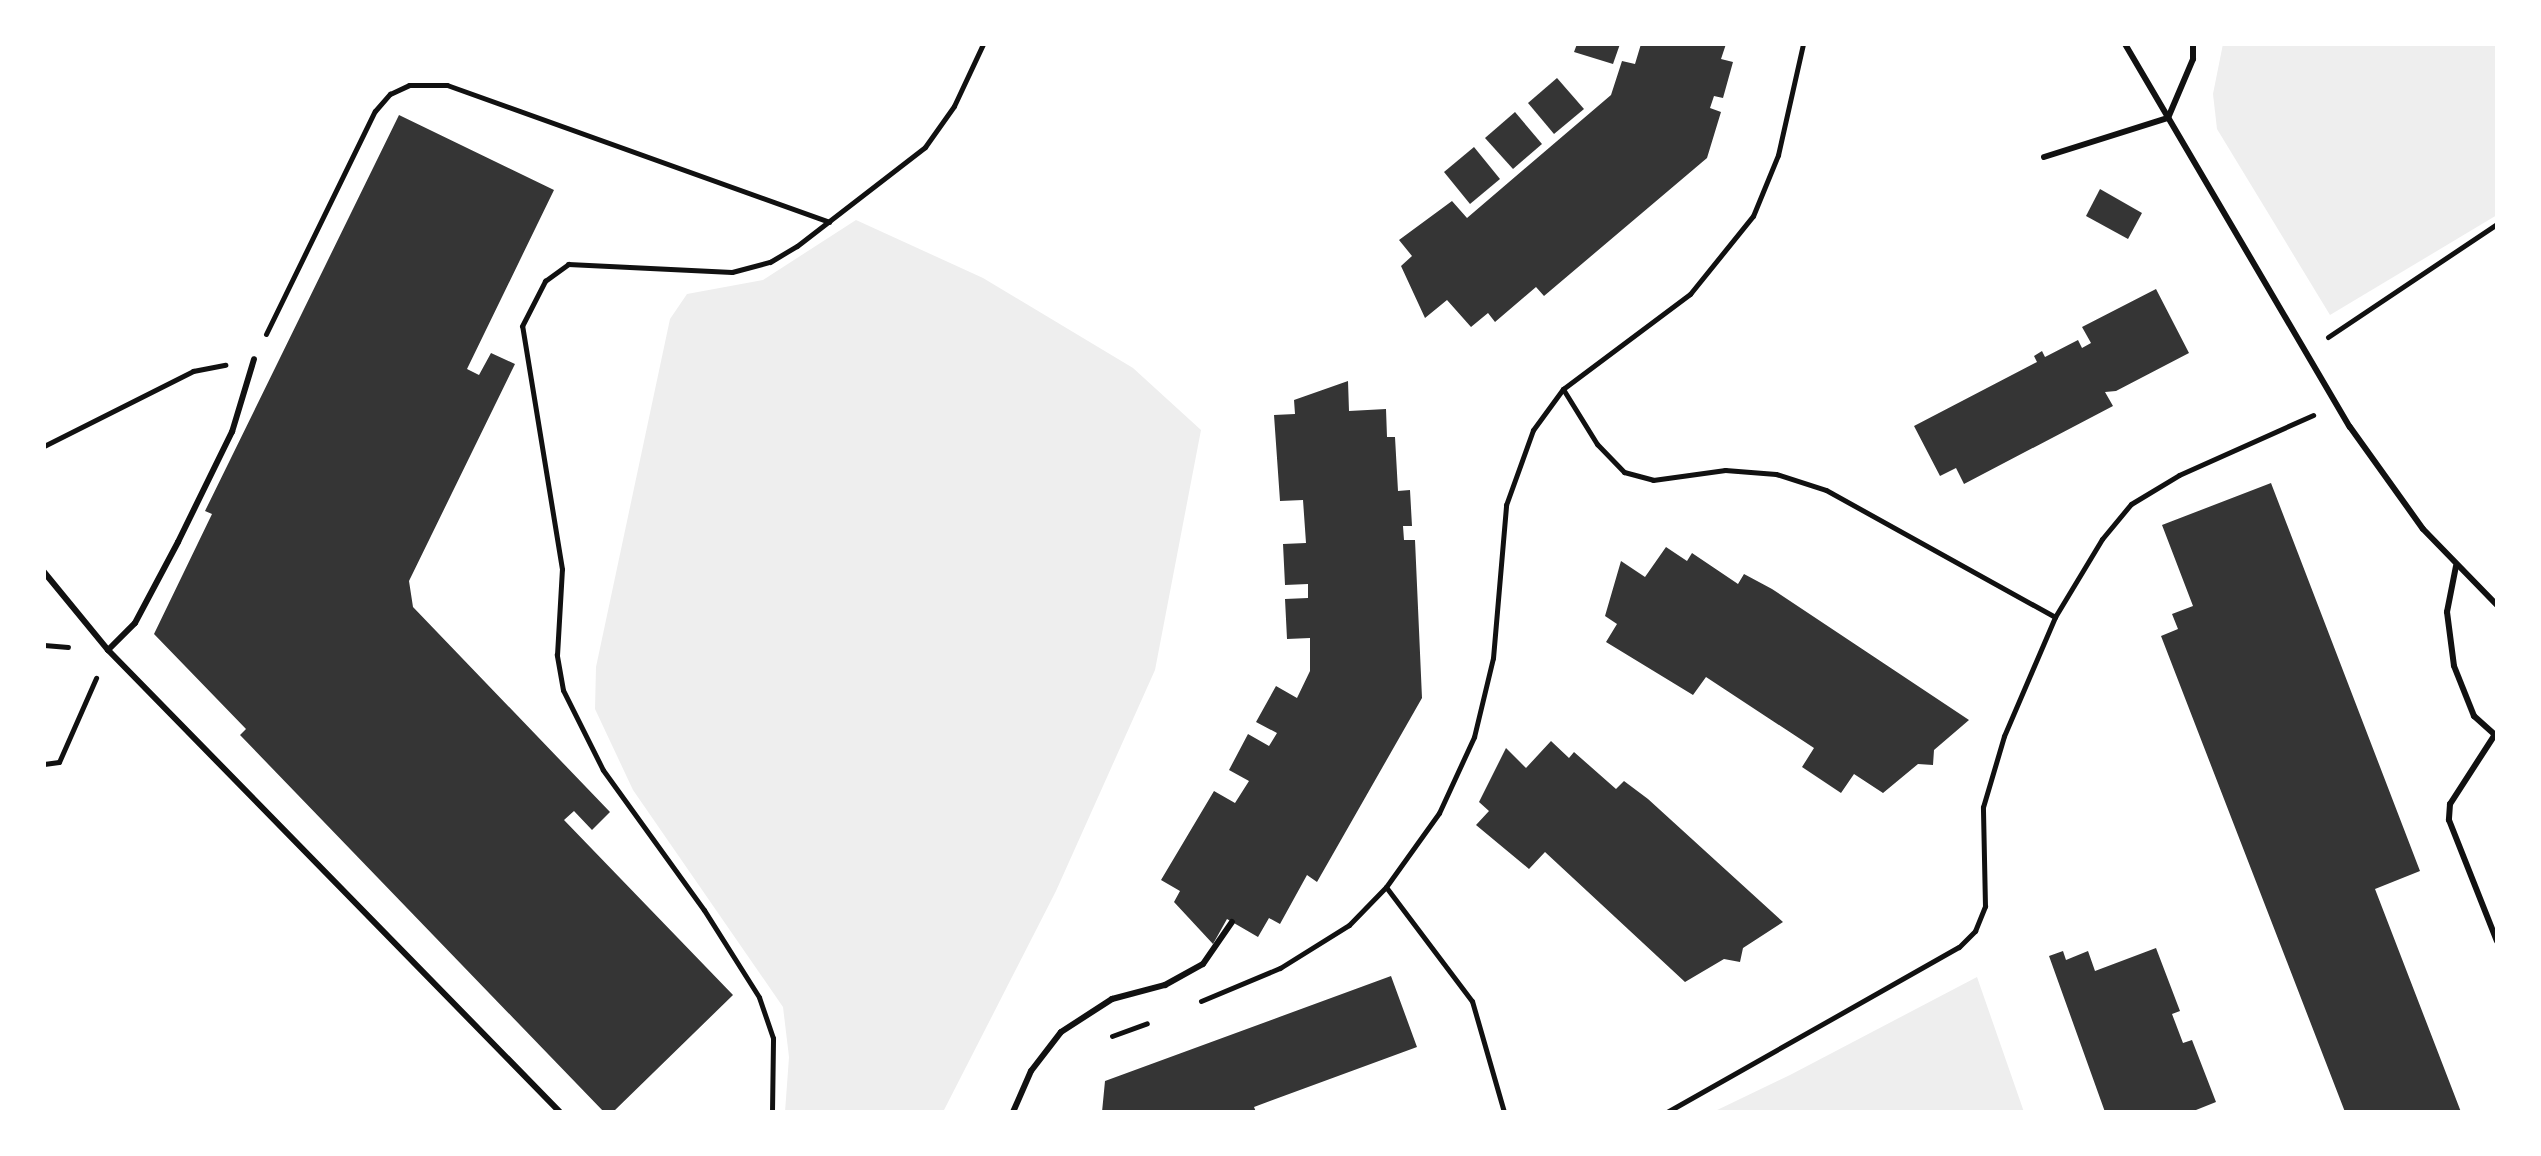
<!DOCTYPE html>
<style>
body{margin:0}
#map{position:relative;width:2541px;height:1156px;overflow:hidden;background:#fff;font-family:"PT Sans",sans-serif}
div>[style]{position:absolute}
.green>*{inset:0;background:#eee}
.building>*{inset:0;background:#353535}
.path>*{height:5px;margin:-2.5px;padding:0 2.5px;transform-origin:2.5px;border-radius:2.5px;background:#111}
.service>*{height:6px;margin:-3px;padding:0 3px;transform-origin:3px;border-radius:3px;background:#111}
span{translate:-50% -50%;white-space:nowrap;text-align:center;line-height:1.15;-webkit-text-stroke:6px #fff;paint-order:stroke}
.frame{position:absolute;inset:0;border:46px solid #fff;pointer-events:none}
</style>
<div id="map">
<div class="green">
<div style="clip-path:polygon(2223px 44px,2497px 44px,2497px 215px,2330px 315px,2217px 129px,2213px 94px)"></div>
<div style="clip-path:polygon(856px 220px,983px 278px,1133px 368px,1201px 430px,1155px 670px,1056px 891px,943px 1112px,785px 1112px,789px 1057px,783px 1007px,633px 790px,595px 709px,596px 667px,670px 319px,687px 294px,763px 280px)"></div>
<div style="clip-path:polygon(1977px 977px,2024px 1112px,1713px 1112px,1790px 1075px)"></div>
</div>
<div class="building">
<div style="clip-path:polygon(1577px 44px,1620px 44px,1613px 64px,1574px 52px)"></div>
<div style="clip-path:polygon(1641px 44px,1726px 44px,1721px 59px,1733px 62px,1723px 98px,1714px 96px,1710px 108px,1721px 112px,1707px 158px,1544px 296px,1536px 287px,1495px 322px,1488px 313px,1471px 327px,1447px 300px,1425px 318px,1401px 266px,1412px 256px,1399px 240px,1452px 201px,1467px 218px,1611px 95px,1622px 61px,1635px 64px)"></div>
<div style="clip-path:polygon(1557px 78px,1584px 109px,1554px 134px,1528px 103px)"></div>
<div style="clip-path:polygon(1515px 112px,1542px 144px,1513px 169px,1485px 138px)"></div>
<div style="clip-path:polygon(399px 115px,554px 190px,467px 369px,479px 375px,491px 353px,515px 364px,409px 581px,413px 607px,610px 812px,592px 830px,574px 811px,564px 820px,733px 995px,613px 1112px,604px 1112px,240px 735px,246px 729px,154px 634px,212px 514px,205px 511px)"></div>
<div style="clip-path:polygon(1474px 147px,1500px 179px,1470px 204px,1444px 172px)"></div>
<div style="clip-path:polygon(2100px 189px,2142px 213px,2128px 239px,2086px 216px)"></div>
<div style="clip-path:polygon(2156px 289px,2189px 353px,2116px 391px,2105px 392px,2113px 406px,1964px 484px,1956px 468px,1940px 476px,1914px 426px,2037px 362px,2034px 356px,2042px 351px,2045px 357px,2078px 340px,2082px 348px,2091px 343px,2082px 327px)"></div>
<div style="clip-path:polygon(1348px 381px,1349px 411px,1386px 409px,1387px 437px,1395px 437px,1398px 491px,1410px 490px,1412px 526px,1403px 526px,1404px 540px,1415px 540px,1422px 698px,1317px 882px,1307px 875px,1280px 924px,1269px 918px,1258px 937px,1227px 919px,1213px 944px,1174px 902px,1180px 891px,1161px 880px,1214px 791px,1235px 803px,1249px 781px,1229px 770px,1248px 734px,1269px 746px,1277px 733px,1256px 722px,1276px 686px,1297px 698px,1310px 671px,1310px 638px,1287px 639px,1285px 599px,1308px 598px,1308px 584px,1285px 585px,1283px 544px,1306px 543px,1303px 500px,1280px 501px,1274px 415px,1295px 414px,1294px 400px)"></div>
<div style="clip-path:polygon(2271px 483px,2420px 871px,2375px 889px,2461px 1112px,2345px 1112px,2161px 636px,2178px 629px,2172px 614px,2193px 606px,2162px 525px)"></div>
<div style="clip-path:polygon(1666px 547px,1687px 561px,1692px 553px,1738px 584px,1744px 574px,1772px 589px,1969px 720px,1934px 750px,1933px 765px,1918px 764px,1883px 793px,1854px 774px,1841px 793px,1802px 767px,1814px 748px,1706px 677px,1693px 695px,1606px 642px,1617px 624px,1605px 616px,1621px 561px,1645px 577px)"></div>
<div style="clip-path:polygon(1551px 741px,1569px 758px,1574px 752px,1616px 789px,1624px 781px,1648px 799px,1783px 922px,1743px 948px,1740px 962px,1724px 959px,1685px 982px,1545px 852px,1529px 869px,1476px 825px,1489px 811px,1479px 802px,1506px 748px,1526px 768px)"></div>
<div style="clip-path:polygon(2156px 948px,2180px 1011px,2172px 1014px,2183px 1043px,2192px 1040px,2216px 1102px,2191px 1112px,2105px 1112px,2049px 956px,2063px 951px,2066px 960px,2088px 951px,2095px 971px)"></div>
<div style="clip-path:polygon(1391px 976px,1417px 1047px,1254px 1107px,1256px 1112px,1102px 1112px,1105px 1081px)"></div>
</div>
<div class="path">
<div style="left:266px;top:334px;width:248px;rotate:-64deg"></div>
<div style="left:375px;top:111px;width:23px;rotate:-49deg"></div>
<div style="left:390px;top:94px;width:21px;rotate:-25deg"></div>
<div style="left:409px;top:85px;width:38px"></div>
<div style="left:447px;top:85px;width:406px;rotate:19.7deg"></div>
<div style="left:2328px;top:337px;width:203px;rotate:-33.8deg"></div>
<div style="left:1563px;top:389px;width:65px;rotate:58.3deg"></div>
<div style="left:1597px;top:444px;width:39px;rotate:46deg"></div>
<div style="left:1624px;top:472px;width:30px;rotate:15deg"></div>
<div style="left:1653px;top:480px;width:73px;rotate:-7.9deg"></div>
<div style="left:1725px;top:470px;width:51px;rotate:4.5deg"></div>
<div style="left:1776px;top:474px;width:52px;rotate:17.7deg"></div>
<div style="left:1826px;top:490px;width:262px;rotate:29deg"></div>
<div style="left:44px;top:446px;width:167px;rotate:-26.7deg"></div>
<div style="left:193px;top:371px;width:33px;rotate:-11deg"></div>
<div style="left:44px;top:645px;width:24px;rotate:5deg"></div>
<div style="left:44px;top:764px;width:15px;rotate:-8deg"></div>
<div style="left:59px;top:762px;width:92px;rotate:-66.2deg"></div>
<div style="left:1386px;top:887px;width:143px;rotate:53deg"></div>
<div style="left:1472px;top:1001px;width:116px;rotate:73.9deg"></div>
<div style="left:1201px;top:1001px;width:86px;rotate:-22.7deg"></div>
<div style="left:1280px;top:968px;width:81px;rotate:-31.9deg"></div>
<div style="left:1349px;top:925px;width:53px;rotate:-45.8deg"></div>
<div style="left:1386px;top:887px;width:91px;rotate:-54.4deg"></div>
<div style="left:1439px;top:813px;width:84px;rotate:-65.3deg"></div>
<div style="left:1474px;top:737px;width:81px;rotate:-76.5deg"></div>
<div style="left:1493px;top:658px;width:154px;rotate:-85.1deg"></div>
<div style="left:1506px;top:505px;width:80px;rotate:-70.2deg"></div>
<div style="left:1533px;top:430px;width:51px;rotate:-53.8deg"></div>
<div style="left:1563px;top:389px;width:159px;rotate:-36.8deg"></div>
<div style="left:1690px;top:294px;width:100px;rotate:-51.1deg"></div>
<div style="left:1753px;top:216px;width:66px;rotate:-67.7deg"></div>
<div style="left:1778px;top:155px;width:114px;rotate:-77.3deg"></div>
<div style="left:1112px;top:1036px;width:37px;rotate:-20deg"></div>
<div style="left:772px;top:1112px;width:74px;rotate:-89.2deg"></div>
<div style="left:773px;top:1038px;width:43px;rotate:-108.9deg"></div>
<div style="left:759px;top:997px;width:103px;rotate:-122.3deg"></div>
<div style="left:704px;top:910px;width:173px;rotate:-125.8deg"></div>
<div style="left:603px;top:770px;width:89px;rotate:-116.6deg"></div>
<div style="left:563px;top:690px;width:36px;rotate:-100deg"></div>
<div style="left:557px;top:655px;width:86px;rotate:-86.7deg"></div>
<div style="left:562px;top:569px;width:246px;rotate:-99.3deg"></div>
<div style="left:522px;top:326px;width:51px;rotate:-62.9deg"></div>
<div style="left:545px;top:281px;width:29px;rotate:-36deg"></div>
<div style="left:568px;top:264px;width:164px;rotate:2.8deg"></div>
<div style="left:732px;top:272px;width:39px;rotate:-15deg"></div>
<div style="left:770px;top:262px;width:31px;rotate:-31deg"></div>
<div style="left:797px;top:246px;width:162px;rotate:-37.7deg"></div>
<div style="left:925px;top:147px;width:50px;rotate:-54.7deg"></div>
<div style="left:954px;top:106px;width:68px;rotate:-64.9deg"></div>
<div style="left:1667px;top:1112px;width:335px;rotate:-29.5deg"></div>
<div style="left:1959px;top:947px;width:23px;rotate:-45deg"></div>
<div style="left:1975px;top:931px;width:27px;rotate:-68deg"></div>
<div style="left:1985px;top:906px;width:99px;rotate:-91.2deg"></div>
<div style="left:1983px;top:807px;width:74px;rotate:-73.5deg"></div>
<div style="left:2004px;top:736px;width:129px;rotate:-66.8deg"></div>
<div style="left:2055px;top:617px;width:91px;rotate:-58.9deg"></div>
<div style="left:2102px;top:539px;width:45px;rotate:-50.4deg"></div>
<div style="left:2131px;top:504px;width:56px;rotate:-31.1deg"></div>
<div style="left:2179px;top:475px;width:147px;rotate:-24.1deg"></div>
</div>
<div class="service">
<div style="left:2125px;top:44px;width:444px;rotate:59.6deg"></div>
<div style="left:2350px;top:427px;width:125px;rotate:54.4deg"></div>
<div style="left:2423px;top:529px;width:106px;rotate:45.8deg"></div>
<div style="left:2044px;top:157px;width:130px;rotate:-17.5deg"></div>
<div style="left:2168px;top:118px;width:64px;rotate:-67deg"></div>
<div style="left:2193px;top:59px;width:15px;rotate:-90deg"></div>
<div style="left:2456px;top:566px;width:47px;rotate:101.1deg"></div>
<div style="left:2447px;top:612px;width:54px;rotate:82.6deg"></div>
<div style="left:2454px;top:666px;width:54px;rotate:68.2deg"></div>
<div style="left:2474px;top:716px;width:30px;rotate:42deg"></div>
<div style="left:44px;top:572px;width:101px;rotate:50.6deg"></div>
<div style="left:108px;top:650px;width:646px;rotate:45.63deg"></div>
<div style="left:108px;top:650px;width:38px;rotate:-45deg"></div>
<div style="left:135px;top:623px;width:92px;rotate:-62deg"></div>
<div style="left:178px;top:542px;width:123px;rotate:-63.9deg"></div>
<div style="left:232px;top:432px;width:76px;rotate:-73.2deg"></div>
<div style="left:2494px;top:736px;width:81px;rotate:122.9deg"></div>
<div style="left:2450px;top:804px;width:16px;rotate:94deg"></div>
<div style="left:2449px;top:820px;width:130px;rotate:68.4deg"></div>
<div style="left:1013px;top:1112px;width:45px;rotate:-66.3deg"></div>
<div style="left:1031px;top:1071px;width:49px;rotate:-52.4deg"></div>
<div style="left:1061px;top:1032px;width:61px;rotate:-32.9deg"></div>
<div style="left:1112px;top:999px;width:55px;rotate:-14.8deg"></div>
<div style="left:1165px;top:985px;width:43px;rotate:-28.9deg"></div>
<div style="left:1203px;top:964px;width:51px;rotate:-55.4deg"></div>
</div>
<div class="frame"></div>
</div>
